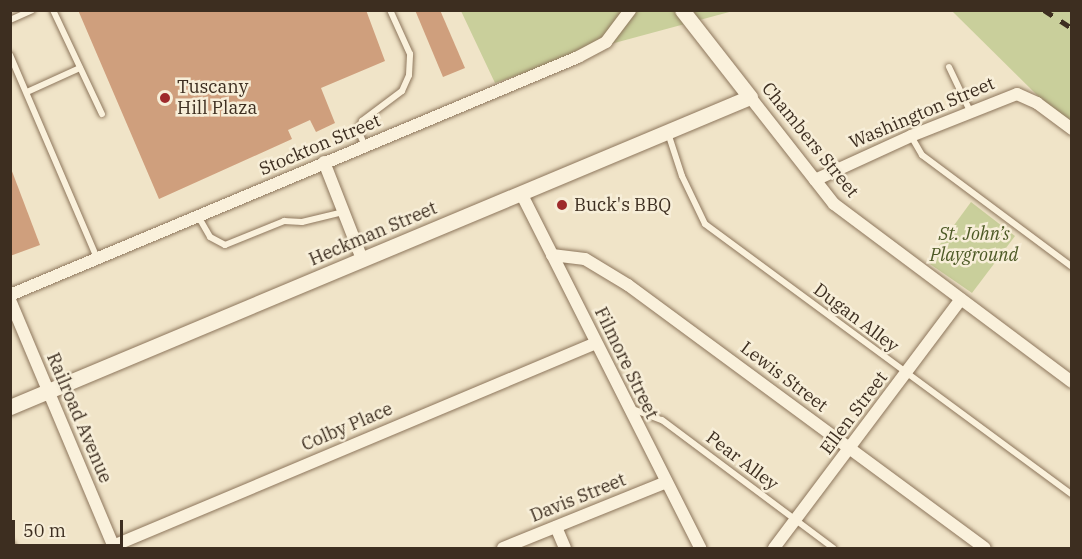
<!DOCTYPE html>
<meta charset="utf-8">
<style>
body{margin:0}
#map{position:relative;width:1082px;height:559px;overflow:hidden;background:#f0e4c8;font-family:"IBM Plex Serif",serif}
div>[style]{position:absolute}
.green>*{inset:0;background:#c9cf9b}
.building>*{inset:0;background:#cf9f7d}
.roads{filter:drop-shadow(0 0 2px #8d765c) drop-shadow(0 0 2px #8d765c)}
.service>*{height:6px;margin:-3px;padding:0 3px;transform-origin:3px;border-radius:3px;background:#faf1dc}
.minor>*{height:12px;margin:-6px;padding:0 6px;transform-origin:6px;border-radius:6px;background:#faf1dc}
.tertiary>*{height:15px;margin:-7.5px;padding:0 7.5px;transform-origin:7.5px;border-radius:7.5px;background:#faf1dc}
.rail>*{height:4.5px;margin-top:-2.25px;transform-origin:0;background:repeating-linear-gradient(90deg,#3d2e20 0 10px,transparent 0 20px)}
.dots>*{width:16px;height:16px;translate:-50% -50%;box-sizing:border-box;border:3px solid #f7eed8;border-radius:50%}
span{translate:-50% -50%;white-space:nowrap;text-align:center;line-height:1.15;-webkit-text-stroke:5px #f7eed8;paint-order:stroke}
.poi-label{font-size:18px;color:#3d2e20}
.left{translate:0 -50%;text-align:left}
.street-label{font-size:18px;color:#3d2e20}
.park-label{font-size:18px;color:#4d5a26;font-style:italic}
.frame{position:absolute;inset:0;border:12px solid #3d2e20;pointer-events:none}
.scale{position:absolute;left:12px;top:520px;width:111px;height:27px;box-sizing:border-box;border:3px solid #3d2e20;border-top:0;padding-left:8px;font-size:18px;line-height:21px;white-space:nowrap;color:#3d2e20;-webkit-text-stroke:4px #f7eed8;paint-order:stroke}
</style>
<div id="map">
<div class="green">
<div style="clip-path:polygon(461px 11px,733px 11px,607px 45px,495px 83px)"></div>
<div style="clip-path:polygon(952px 11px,1071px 11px,1071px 122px,1044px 102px)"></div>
<div style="clip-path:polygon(971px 202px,1015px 236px,972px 293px,927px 262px)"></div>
</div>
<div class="building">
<div style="clip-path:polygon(78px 10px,366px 10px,385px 61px,321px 88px,335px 123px,316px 132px,310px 120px,288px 130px,292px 139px,159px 199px)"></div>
<div style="clip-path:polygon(415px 10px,440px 10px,465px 68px,443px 77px)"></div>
<div style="clip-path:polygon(10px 166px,40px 245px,10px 256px)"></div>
</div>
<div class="roads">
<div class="service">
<div style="left:53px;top:10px;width:115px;rotate:64.8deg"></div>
<div style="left:10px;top:20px;width:24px;rotate:-24deg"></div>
<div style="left:10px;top:55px;width:221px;rotate:66.8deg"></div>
<div style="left:949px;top:67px;width:49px;rotate:64.5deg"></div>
<div style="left:27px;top:92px;width:58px;rotate:-24.4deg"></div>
<div style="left:668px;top:133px;width:45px;rotate:72deg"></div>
<div style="left:682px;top:176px;width:53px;rotate:64.4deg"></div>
<div style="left:705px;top:224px;width:456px;rotate:36.4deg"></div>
<div style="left:911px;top:136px;width:22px;rotate:60deg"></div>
<div style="left:922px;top:155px;width:187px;rotate:36.7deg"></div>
<div style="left:365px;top:146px;width:17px;rotate:-114deg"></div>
<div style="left:358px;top:130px;width:10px;rotate:-66deg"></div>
<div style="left:362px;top:121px;width:50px;rotate:-36.9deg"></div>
<div style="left:402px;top:91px;width:17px;rotate:-66deg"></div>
<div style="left:409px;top:75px;width:21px;rotate:-87deg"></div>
<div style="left:410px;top:54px;width:48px;rotate:-114.4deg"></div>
<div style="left:198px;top:216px;width:24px;rotate:60deg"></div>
<div style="left:210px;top:237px;width:17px;rotate:28deg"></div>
<div style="left:225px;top:245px;width:64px;rotate:-22.1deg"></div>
<div style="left:284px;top:221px;width:18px;rotate:3deg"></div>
<div style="left:302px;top:222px;width:42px;rotate:-13.7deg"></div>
<div style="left:630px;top:408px;width:34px;rotate:21deg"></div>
<div style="left:662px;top:420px;width:214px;rotate:36.8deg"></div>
<div style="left:10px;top:543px;width:6px;rotate:59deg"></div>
</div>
<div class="minor">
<div style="left:750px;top:97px;width:136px;rotate:51.9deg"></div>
<div style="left:834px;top:204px;width:297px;rotate:36.8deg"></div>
<div style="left:324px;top:162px;width:104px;rotate:68.6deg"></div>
<div style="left:815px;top:180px;width:106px;rotate:-24.6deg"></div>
<div style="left:911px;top:136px;width:114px;rotate:-21.6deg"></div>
<div style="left:1017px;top:94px;width:22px;rotate:24deg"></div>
<div style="left:1037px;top:103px;width:44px;rotate:36.6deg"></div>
<div style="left:521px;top:193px;width:398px;rotate:63.2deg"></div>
<div style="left:552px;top:255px;width:33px;rotate:7deg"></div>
<div style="left:585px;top:259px;width:50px;rotate:31.2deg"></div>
<div style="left:628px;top:285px;width:443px;rotate:36.4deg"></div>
<div style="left:10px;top:295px;width:616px;rotate:-22.73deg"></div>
<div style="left:578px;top:57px;width:32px;rotate:-28deg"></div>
<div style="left:606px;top:42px;width:40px;rotate:-53deg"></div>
<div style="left:10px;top:300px;width:269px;rotate:67.2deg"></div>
<div style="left:556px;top:527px;width:23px;rotate:67deg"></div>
<div style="left:113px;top:546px;width:524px;rotate:-22.8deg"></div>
<div style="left:503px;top:548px;width:176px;rotate:-22deg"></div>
<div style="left:774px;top:548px;width:311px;rotate:-53.1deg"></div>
</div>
<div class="tertiary">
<div style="left:10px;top:407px;width:802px;rotate:-22.73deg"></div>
<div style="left:750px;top:97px;width:110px;rotate:-128deg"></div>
</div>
</div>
<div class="rail">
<div style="left:1044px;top:10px;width:33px;rotate:33deg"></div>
</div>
<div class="dots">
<div style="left:165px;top:98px;background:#9e2a2b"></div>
<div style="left:562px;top:205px;background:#9e2a2b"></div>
</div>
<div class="poi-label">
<span class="left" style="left:177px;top:98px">Tuscany<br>Hill Plaza</span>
<span class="left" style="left:574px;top:205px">Buck's BBQ</span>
</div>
<div class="street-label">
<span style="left:922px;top:113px;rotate:-23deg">Washington Street</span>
<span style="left:810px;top:140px;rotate:51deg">Chambers Street</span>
<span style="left:320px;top:145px;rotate:-23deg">Stockton Street</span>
<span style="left:373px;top:234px;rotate:-23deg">Heckman Street</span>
<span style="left:856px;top:318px;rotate:37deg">Dugan Alley</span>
<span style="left:626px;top:363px;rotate:64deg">Filmore Street</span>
<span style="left:784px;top:377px;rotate:37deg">Lewis Street</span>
<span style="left:854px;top:413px;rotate:-53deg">Ellen Street</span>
<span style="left:79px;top:418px;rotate:67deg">Railroad Avenue</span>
<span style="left:347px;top:427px;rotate:-23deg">Colby Place</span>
<span style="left:742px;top:461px;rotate:37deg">Pear Alley</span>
<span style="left:578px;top:498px;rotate:-22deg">Davis Street</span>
</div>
<div class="park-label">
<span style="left:974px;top:245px">St. John’s<br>Playground</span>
</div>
<div class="frame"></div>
<div class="scale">50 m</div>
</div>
